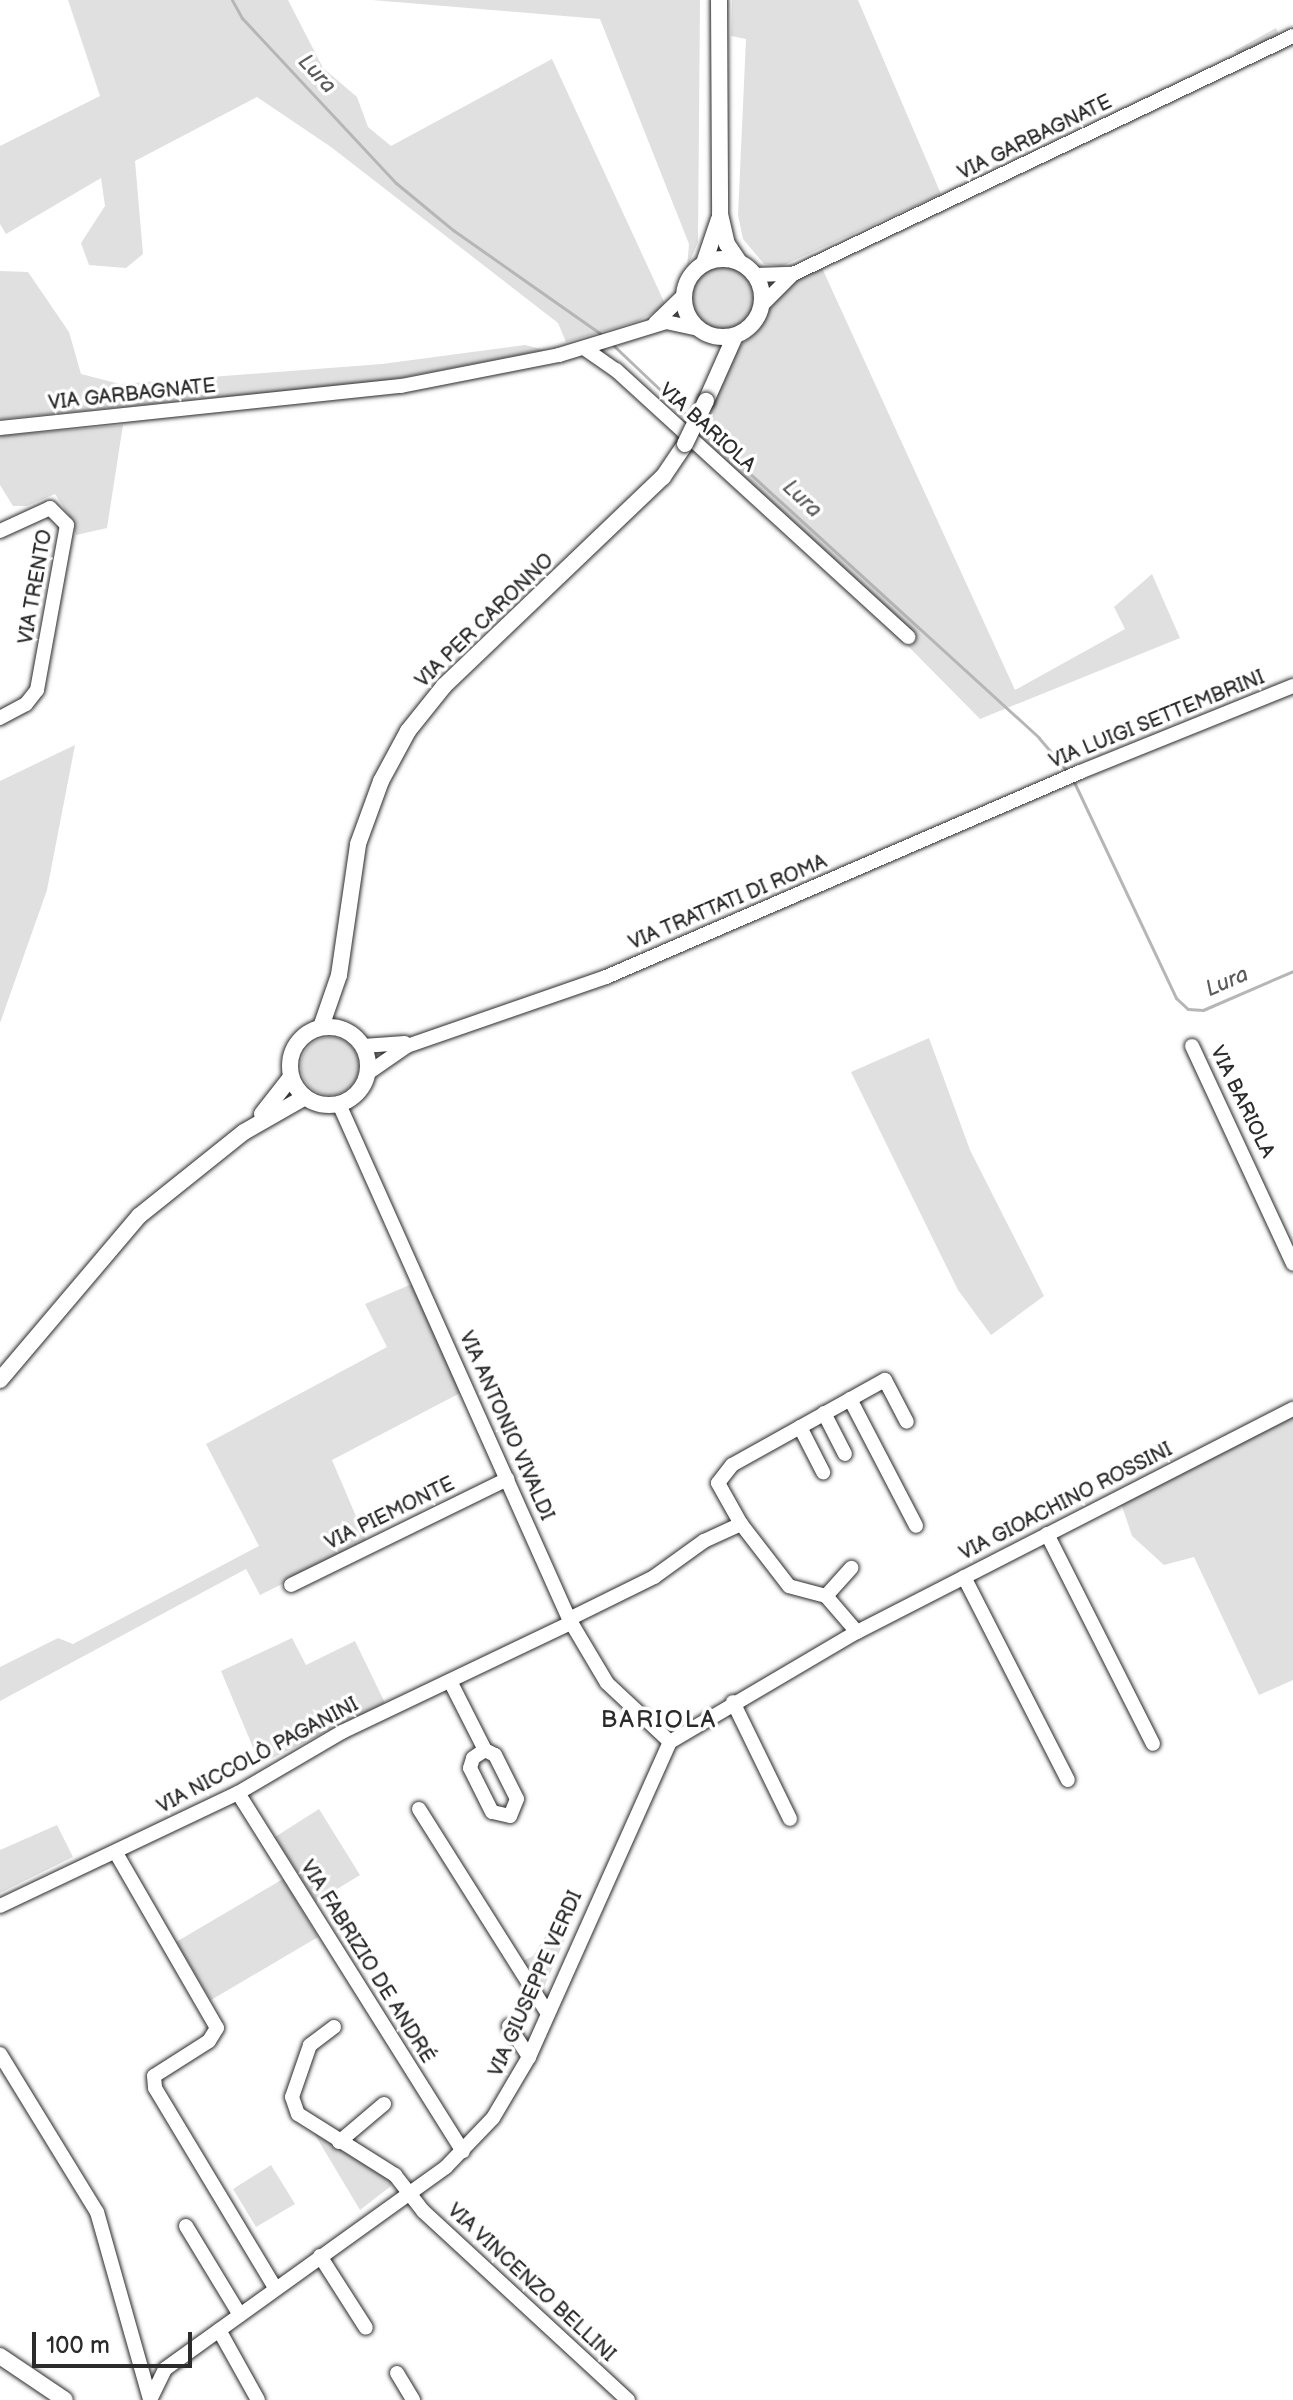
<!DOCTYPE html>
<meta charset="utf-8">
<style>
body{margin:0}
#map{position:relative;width:1293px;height:2400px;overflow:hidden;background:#fff;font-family:"Balsamiq Sans",sans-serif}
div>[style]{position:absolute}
.green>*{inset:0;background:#e0e0e0}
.round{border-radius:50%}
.stream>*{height:3px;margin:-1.5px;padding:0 1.5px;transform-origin:1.5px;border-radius:1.5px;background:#b6b6b6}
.roads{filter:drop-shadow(0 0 2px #2b2b2b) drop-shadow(0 0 2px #2b2b2b)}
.minor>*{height:14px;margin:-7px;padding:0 7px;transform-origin:7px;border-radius:7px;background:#fff}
.major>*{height:16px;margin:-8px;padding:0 8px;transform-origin:8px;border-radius:8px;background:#fff}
.major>.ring{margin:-8px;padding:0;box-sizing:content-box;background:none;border:16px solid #fff;border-radius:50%}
.bridges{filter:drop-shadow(0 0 2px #2b2b2b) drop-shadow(0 0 2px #2b2b2b)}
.major-bridge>*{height:16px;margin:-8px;padding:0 8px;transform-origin:8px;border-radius:8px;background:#fff}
span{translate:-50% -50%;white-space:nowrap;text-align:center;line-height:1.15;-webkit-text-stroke:7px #fff;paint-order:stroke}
.street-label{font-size:20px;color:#2b2b2b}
.water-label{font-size:22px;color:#5c5c5c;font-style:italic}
.quarter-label{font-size:24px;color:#2b2b2b;letter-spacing:2px}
.scale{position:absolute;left:32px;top:2332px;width:160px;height:36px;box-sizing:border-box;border:4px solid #2b2b2b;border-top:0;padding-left:10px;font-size:24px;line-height:28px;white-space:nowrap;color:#2b2b2b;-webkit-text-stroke:6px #fff;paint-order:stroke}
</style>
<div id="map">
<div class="green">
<div style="clip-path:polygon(68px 0,288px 0,323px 68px,357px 97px,368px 127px,391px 146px,552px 59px,666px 306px,638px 321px,566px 342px,558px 323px,331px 147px,257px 97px,135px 161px,143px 254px,126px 268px,89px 265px,81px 243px,105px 206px,101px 178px,6px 234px,0 224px,0 146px,100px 96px)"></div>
<div style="clip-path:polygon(372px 0,700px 0,698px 242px,687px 268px,689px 244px,600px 19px)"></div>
<div style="clip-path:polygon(732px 0,858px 0,941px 194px,782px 266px,764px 264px,743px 239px,738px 215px,746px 39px,731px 36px)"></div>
<div style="clip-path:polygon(1276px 28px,1279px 35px,1238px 54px,1234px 51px)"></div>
<div class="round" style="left:691px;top:266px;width:64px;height:64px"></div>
<div style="clip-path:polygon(822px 268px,1015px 690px,1125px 629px,1114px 607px,1152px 574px,1180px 638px,980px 719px,899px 637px,692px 449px,735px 350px,760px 329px,769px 306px,796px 279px)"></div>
<div style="clip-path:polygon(0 271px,28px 272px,69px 332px,81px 374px,120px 384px,382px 364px,525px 345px,545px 350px,379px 382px,0 419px)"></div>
<div style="clip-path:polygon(123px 425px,107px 528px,76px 535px,72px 520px,55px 494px,27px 506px,13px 506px,0 485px,0 436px)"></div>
<div style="clip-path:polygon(75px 745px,47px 890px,0 1023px,0 781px)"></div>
<div class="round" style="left:301px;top:1037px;width:58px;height:58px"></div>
<div style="clip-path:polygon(929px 1038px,970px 1150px,1044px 1296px,991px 1335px,958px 1290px,851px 1072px)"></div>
<div style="clip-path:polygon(412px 1284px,464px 1391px,332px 1460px,367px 1542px,260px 1595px,246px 1569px,0 1701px,0 1667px,58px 1638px,73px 1644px,259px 1546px,206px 1444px,387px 1347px,365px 1304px)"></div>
<div style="clip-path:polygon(1293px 1416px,1293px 1680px,1259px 1695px,1194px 1557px,1164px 1565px,1132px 1536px,1121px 1503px)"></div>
<div style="clip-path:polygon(292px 1638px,306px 1665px,355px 1641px,385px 1703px,260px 1764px,221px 1671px)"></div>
<div style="clip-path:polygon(319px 1809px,360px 1875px,316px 1902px,275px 1837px)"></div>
<div style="clip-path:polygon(57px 1825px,73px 1857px,0 1893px,0 1850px)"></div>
<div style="clip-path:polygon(283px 1879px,318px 1937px,211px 2000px,176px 1942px)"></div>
<div style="clip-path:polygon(546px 1935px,565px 1939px,541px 1994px,521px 1962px,533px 1956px)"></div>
<div style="clip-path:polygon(314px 2133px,392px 2181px,391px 2186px,360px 2210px)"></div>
<div style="clip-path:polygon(271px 2165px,295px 2204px,256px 2227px,233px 2189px)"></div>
</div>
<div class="stream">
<div style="left:232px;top:0;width:21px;rotate:61deg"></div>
<div style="left:242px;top:18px;width:226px;rotate:47deg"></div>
<div style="left:396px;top:183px;width:74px;rotate:39.5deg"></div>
<div style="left:453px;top:230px;width:186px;rotate:35.1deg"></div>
<div style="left:613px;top:345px;width:109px;rotate:43.5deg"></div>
<div style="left:700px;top:428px;width:459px;rotate:42.4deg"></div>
<div style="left:1039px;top:738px;width:45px;rotate:49.5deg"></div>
<div style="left:1074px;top:782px;width:239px;rotate:64.7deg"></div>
<div style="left:1176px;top:998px;width:16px;rotate:43deg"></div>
<div style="left:1188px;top:1009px;width:15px;rotate:4deg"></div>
<div style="left:1203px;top:1010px;width:98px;rotate:-23.4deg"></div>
</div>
<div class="roads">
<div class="minor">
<div style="left:755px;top:275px;width:38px;rotate:-2deg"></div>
<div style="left:763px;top:304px;width:42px;rotate:-45deg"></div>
<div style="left:793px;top:274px;width:554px;rotate:-25.45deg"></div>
<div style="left:655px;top:323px;width:40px;rotate:-44deg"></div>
<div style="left:584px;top:348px;width:39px;rotate:35deg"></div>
<div style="left:616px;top:370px;width:396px;rotate:42.4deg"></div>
<div style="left:0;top:428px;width:403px;rotate:-6deg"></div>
<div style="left:401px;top:386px;width:161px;rotate:-11.1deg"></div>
<div style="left:559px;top:355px;width:112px;rotate:-17.1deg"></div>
<div style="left:666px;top:322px;width:33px;rotate:12deg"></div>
<div style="left:0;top:531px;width:55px;rotate:-24.7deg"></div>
<div style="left:50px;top:508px;width:24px;rotate:45deg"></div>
<div style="left:67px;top:525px;width:168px;rotate:100.3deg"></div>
<div style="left:37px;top:690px;width:18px;rotate:128deg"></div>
<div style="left:26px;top:704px;width:30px;rotate:152deg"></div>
<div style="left:363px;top:1046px;width:42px;rotate:-4.1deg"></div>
<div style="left:1192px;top:1046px;width:240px;rotate:65.1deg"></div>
<div style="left:368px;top:1073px;width:47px;rotate:-34.7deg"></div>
<div style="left:407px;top:1046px;width:211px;rotate:-19.1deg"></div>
<div style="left:606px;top:977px;width:516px;rotate:-23.39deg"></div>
<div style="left:1080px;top:772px;width:230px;rotate:-22deg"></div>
<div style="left:339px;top:1104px;width:564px;rotate:65.93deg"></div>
<div style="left:569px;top:1619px;width:74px;rotate:59.3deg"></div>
<div style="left:607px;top:1683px;width:86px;rotate:43.1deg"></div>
<div style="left:850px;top:1399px;width:143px;rotate:62.5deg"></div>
<div style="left:824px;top:1413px;width:46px;rotate:62.9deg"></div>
<div style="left:800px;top:1427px;width:51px;rotate:62.9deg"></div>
<div style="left:1047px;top:1534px;width:235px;rotate:63.2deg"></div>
<div style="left:964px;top:1577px;width:228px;rotate:62.9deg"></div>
<div style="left:291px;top:1585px;width:241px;rotate:-26.1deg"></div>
<div style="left:826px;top:1596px;width:38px;rotate:-48deg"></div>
<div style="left:569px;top:1619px;width:95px;rotate:-26.3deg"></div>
<div style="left:654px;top:1577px;width:62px;rotate:-35.8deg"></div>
<div style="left:704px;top:1541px;width:41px;rotate:-24.7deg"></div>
<div style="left:857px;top:1632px;width:48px;rotate:-130.7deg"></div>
<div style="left:826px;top:1596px;width:38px;rotate:-165deg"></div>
<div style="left:789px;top:1586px;width:78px;rotate:-127.7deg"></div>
<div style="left:741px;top:1524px;width:47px;rotate:-119.3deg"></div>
<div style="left:718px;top:1483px;width:23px;rotate:-52deg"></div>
<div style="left:732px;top:1465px;width:175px;rotate:-29.1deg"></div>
<div style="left:885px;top:1380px;width:47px;rotate:62.4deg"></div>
<div style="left:451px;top:1683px;width:75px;rotate:63.1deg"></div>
<div style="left:485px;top:1750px;width:11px;rotate:27deg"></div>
<div style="left:495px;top:1755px;width:49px;rotate:63.4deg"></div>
<div style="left:517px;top:1799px;width:18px;rotate:112deg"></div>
<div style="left:510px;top:1816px;width:18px;rotate:-167deg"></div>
<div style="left:492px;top:1812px;width:49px;rotate:-116.6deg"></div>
<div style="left:470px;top:1768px;width:10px;rotate:-73deg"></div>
<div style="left:473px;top:1758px;width:14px;rotate:-34deg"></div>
<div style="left:733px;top:1702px;width:130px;rotate:64deg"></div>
<div style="left:238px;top:1793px;width:423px;rotate:57.9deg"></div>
<div style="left:419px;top:1809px;width:242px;rotate:57.8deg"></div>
<div style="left:116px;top:1853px;width:202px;rotate:60deg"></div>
<div style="left:217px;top:2028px;width:15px;rotate:122deg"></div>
<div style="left:209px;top:2041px;width:65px;rotate:147.5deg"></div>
<div style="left:154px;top:2076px;width:12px;rotate:85deg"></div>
<div style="left:155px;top:2088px;width:233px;rotate:59deg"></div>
<div style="left:0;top:1906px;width:263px;rotate:-25.4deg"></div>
<div style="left:238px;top:1793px;width:121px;rotate:-30.4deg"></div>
<div style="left:342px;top:1732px;width:254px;rotate:-25.5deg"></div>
<div style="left:509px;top:2026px;width:37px;rotate:57deg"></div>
<div style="left:334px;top:2027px;width:30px;rotate:143deg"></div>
<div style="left:310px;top:2045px;width:55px;rotate:109.1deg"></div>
<div style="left:292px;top:2097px;width:18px;rotate:71deg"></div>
<div style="left:298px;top:2114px;width:115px;rotate:32.2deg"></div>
<div style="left:395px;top:2175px;width:46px;rotate:52.1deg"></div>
<div style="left:423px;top:2211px;width:279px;rotate:42.7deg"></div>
<div style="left:0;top:2054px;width:185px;rotate:58.5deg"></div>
<div style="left:97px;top:2212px;width:194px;rotate:74.2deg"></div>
<div style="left:339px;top:2142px;width:59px;rotate:-40.2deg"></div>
<div style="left:186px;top:2226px;width:104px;rotate:58.8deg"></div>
<div style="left:320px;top:2256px;width:85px;rotate:57.4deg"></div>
<div style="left:219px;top:2330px;width:80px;rotate:60.9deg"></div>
<div style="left:397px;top:2373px;width:31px;rotate:59deg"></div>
<div style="left:150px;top:2400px;width:34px;rotate:-64deg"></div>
<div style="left:165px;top:2369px;width:346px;rotate:-35.7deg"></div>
<div style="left:446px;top:2167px;width:68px;rotate:-46.2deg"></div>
<div style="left:493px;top:2118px;width:71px;rotate:-59.5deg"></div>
<div style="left:529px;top:2057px;width:345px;rotate:-65.9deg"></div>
<div style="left:670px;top:1742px;width:217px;rotate:-30.5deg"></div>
<div style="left:857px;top:1632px;width:490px;rotate:-27.1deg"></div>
</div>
<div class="major">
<div style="left:719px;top:0;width:214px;rotate:89.7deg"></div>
<div style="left:720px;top:214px;width:31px;rotate:77deg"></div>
<div style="left:727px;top:244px;width:22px;rotate:56deg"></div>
<div class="ring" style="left:684px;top:259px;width:62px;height:62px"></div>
<div style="left:704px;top:263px;width:46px;rotate:-71.2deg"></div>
<div style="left:706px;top:401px;width:71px;rotate:-66deg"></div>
<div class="ring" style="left:290px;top:1027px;width:62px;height:62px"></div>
<div style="left:321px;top:1027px;width:55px;rotate:-70.9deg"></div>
<div style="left:339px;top:975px;width:132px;rotate:-81.7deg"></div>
<div style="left:358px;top:844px;width:67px;rotate:-69.9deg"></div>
<div style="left:381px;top:781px;width:57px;rotate:-61.6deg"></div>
<div style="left:408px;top:731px;width:58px;rotate:-51.3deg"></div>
<div style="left:444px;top:686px;width:303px;rotate:-43.7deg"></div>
<div style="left:663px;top:477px;width:40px;rotate:-56deg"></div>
<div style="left:262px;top:1114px;width:47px;rotate:-51.9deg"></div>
<div style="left:0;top:1380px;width:215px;rotate:-49.7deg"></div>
<div style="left:139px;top:1216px;width:134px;rotate:-38.7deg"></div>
<div style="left:244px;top:1132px;width:70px;rotate:-29.8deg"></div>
<div style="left:0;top:2356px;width:78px;rotate:34.1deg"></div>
</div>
</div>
<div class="bridges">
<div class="major-bridge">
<div style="left:685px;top:444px;width:48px;rotate:-64deg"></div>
</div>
</div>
<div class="street-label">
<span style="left:1035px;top:138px;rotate:-26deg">VIA GARBAGNATE</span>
<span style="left:132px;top:395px;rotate:-6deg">VIA GARBAGNATE</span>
<span style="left:707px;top:428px;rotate:42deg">VIA BARIOLA</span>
<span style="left:36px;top:587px;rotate:-80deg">VIA TRENTO</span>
<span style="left:485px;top:621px;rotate:-44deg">VIA PER CARONNO</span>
<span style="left:1157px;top:720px;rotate:-22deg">VIA LUIGI SETTEMBRINI</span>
<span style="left:728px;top:903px;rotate:-23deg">VIA TRATTATI DI ROMA</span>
<span style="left:1242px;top:1102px;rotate:64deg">VIA BARIOLA</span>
<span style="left:506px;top:1426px;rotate:66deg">VIA ANTONIO VIVALDI</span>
<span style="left:1066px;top:1502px;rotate:-27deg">VIA GIOACHINO ROSSINI</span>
<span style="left:390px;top:1514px;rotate:-26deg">VIA PIEMONTE</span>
<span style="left:258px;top:1756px;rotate:-28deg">VIA NICCOLÒ PAGANINI</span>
<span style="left:367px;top:1962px;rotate:58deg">VIA FABRIZIO DE ANDRÉ</span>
<span style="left:536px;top:1984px;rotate:-66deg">VIA GIUSEPPE VERDI</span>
<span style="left:531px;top:2283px;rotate:43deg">VIA VINCENZO BELLINI</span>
</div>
<div class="water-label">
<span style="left:317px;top:74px;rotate:47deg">Lura</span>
<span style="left:802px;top:499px;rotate:43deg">Lura</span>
<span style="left:1227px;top:982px;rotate:-23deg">Lura</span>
</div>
<div class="quarter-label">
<span style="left:659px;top:1720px">BARIOLA</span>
</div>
<div class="scale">100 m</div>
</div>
